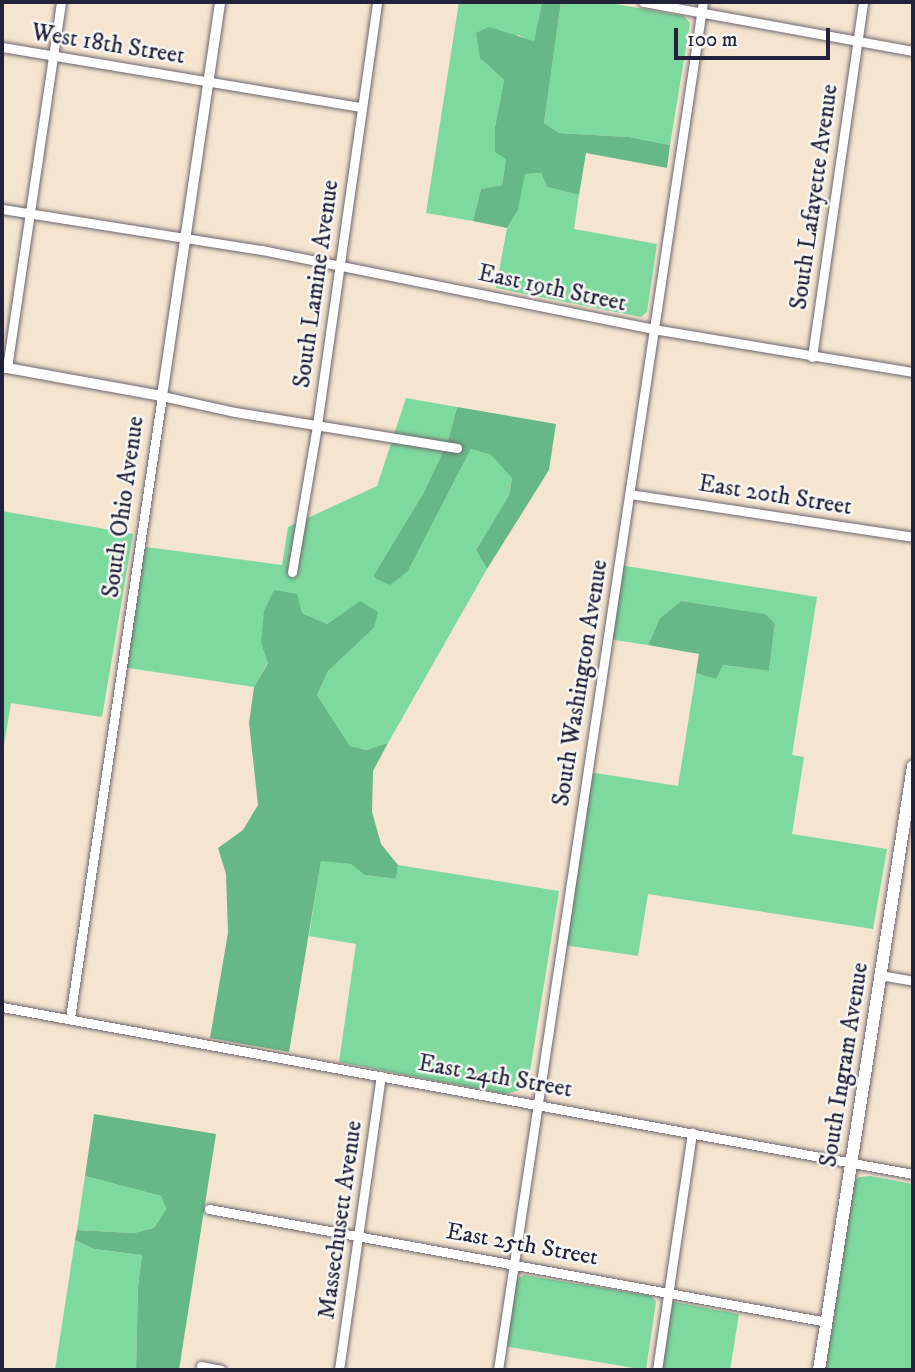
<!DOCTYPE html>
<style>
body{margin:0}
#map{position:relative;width:915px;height:1372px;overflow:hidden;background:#f5e4cf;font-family:"IM FELL DW Pica",serif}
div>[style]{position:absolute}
.green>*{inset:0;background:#7ed99f}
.forest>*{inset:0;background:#66b986}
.roads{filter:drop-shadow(0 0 2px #6c666f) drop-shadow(0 0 2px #6c666f)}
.minor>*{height:9px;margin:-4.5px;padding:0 4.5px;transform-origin:4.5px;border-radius:4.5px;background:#fff}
.tertiary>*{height:10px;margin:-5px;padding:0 5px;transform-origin:5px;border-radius:5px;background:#fff}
.secondary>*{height:12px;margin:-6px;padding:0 6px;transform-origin:6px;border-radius:6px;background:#fff}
span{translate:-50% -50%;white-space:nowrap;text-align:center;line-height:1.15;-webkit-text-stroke:5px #f6f6f2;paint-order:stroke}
.street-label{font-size:24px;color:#22223b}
.frame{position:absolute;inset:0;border:4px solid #22223b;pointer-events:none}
.scale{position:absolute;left:674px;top:28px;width:156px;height:32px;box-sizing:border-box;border:4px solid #22223b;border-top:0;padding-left:9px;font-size:21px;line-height:24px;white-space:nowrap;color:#22223b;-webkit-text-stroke:5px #f6f6f2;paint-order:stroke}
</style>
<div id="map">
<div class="green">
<div style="clip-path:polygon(459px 2px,542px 2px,534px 42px,518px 35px,480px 58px,504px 80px,495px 127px,506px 159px,502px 185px,481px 189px,473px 221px,426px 213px)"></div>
<div style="clip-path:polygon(561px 2px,604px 2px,684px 16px,690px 23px,670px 145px,629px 137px,559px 133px,544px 123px)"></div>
<div style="clip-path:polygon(541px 173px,547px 187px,579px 195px,574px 229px,657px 244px,647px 312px,641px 317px,496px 288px,507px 228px,518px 210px,524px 174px)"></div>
<div style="clip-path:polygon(406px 398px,457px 407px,448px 441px,424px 492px,373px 578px,408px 571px,471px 449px,491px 455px,512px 477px,509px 495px,476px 550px,487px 569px,388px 743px,366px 750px,350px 746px,317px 695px,328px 671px,374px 628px,360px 601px,327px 624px,302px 613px,261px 643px,268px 662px,254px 687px,122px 667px,139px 546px,282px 565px,288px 527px,377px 486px)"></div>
<div style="clip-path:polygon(2px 511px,133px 534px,102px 717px,11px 703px,2px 757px)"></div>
<div style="clip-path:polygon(620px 565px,817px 597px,792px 755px,804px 757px,792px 834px,887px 849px,873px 929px,648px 894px,638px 956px,564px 945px,589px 772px,678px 786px,696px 673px,716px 679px,722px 665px,769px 671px,775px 625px,764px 614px,681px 601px,660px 618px,648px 645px,608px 639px)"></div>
<div style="clip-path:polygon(321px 860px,351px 864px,366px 875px,396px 879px,398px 865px,559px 891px,528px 1084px,524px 1089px,505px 1094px,339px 1062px,356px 944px,309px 936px)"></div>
<div style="clip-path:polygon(85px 1176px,161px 1196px,166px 1209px,154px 1228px,134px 1233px,77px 1230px)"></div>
<div style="clip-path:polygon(870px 1176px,913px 1184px,913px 1370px,820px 1370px,851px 1183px,859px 1177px)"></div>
<div style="clip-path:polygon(75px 1240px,94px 1249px,142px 1255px,138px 1287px,136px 1370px,55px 1370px)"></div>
<div style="clip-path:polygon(524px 1275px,651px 1296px,656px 1302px,646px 1370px,504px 1346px,516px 1279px)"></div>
<div style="clip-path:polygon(669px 1301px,739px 1314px,730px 1370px,658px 1370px)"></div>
</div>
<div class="forest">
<div style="clip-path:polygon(542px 2px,561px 2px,544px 123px,559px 133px,629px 137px,670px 145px,667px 168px,586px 153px,579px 195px,547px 187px,541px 173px,525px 174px,518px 210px,507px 228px,473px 221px,481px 189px,502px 185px,506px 159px,495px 152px,495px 127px,504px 80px,480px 58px,476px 33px,489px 27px,534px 41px)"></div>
<div style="clip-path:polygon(457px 407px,556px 424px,549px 470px,487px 569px,476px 550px,509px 495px,512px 478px,491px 455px,471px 449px,408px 571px,390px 585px,373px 577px,424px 492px,448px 441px)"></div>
<div style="clip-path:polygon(274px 590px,297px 594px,302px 613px,327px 624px,360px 601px,378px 612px,374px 628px,328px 671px,317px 695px,350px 746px,366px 750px,388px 743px,373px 771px,372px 812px,381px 844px,398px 865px,396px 879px,365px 875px,351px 864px,321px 861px,289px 1052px,210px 1038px,228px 933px,226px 874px,218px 848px,243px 830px,258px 805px,249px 723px,254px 687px,268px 663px,261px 643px,264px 611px)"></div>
<div style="clip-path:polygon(681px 601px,765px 614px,775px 624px,769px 671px,723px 665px,716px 679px,696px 673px,699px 654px,648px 645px,660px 618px)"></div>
<div style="clip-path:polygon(94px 1114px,216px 1134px,179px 1370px,136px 1370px,138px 1287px,142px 1255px,94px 1249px,75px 1240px,77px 1230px,134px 1233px,154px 1228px,166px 1209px,161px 1196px,85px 1176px)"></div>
</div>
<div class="roads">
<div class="minor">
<div style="left:643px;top:2px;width:274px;rotate:10.3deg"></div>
<div style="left:2px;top:47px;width:364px;rotate:9.5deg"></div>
<div style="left:2px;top:209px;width:263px;rotate:9deg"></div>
<div style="left:262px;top:250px;width:399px;rotate:11.4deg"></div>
<div style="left:653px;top:329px;width:264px;rotate:9.4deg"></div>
<div style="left:812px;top:357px;width:359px;rotate:-81.8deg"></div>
<div style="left:7px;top:368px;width:370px;rotate:-81.6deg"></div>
<div style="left:630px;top:494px;width:286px;rotate:8.6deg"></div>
<div style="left:292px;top:572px;width:149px;rotate:-80.3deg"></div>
<div style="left:317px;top:425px;width:427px;rotate:-81.9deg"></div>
<div style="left:880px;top:975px;width:34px;rotate:10deg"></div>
<div style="left:2px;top:1007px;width:926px;rotate:10.39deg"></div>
<div style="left:70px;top:1018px;width:629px;rotate:-81.59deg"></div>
<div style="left:162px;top:396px;width:75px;rotate:12.4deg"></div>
<div style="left:235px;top:412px;width:225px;rotate:9.2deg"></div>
<div style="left:209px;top:1209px;width:628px;rotate:10.36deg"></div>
<div style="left:201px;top:1366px;width:20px;rotate:11deg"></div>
<div style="left:339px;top:1370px;width:297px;rotate:-81.9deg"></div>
<div style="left:498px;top:1370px;width:1383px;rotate:-81.48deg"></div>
<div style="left:657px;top:1370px;width:240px;rotate:-81.6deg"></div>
</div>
<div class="tertiary">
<div style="left:2px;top:367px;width:163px;rotate:10.3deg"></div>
<div style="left:162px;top:396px;width:398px;rotate:-81.6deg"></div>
</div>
<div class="secondary">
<div style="left:819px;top:1370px;width:611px;rotate:-81.15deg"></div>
</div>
</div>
<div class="street-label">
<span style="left:108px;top:45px;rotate:9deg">West 18th Street</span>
<span style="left:815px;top:197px;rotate:-82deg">South Lafayette Avenue</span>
<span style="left:317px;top:284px;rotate:-82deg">South Lamine Avenue</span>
<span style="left:552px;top:289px;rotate:12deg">East 19th Street</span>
<span style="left:775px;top:496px;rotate:9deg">East 20th Street</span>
<span style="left:124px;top:507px;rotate:-82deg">South Ohio Avenue</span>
<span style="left:581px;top:683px;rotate:-81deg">South Washington Avenue</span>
<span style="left:845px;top:1065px;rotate:-81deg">South Ingram Avenue</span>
<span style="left:495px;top:1077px;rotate:10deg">East 24th Street</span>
<span style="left:341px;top:1220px;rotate:-82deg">Massechusett Avenue</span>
<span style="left:522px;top:1245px;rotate:10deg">East 25th Street</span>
</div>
<div class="frame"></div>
<div class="scale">100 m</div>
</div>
